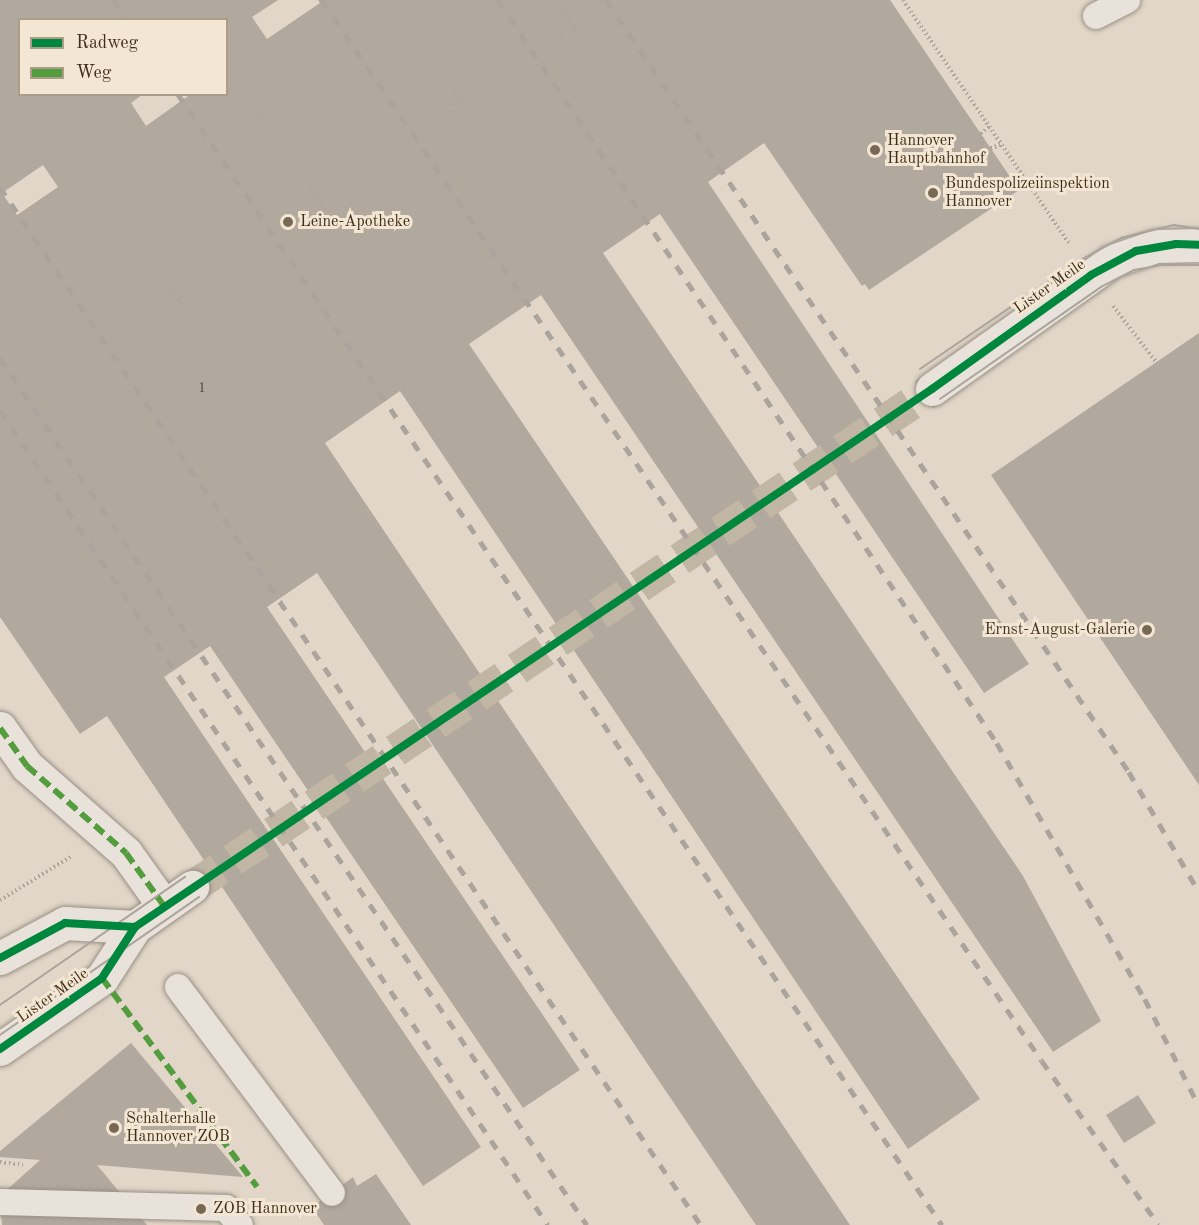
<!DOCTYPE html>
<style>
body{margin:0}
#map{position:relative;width:1199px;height:1225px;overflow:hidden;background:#e1d6c7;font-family:"Old Standard TT",serif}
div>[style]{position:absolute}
.building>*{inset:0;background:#b2a99e}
.tertiary-tunnel>*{height:33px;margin-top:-16.5px;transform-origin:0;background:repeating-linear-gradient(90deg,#c1b5a4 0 33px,transparent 0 49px)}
.path>*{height:4px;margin-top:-2px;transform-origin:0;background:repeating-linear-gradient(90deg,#aaa49c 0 1.5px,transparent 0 4.5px)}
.roads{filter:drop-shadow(0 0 2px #989085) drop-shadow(0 0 2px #989085)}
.service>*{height:26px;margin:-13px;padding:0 13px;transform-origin:13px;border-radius:13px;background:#e8e2da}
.pedestrian>*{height:33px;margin:-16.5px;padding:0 16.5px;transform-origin:16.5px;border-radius:16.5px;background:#e8e2da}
.tertiary>*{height:33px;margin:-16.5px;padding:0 16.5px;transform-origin:16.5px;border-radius:16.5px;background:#e8e2da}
.tram>*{height:1.5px;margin:-0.75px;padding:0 0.75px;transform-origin:0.75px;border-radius:0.75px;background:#aaa49c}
.rail>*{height:4.5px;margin-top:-2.25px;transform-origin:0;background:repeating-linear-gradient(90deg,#aaa49c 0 10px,transparent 0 20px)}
.quiet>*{height:6px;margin-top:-3px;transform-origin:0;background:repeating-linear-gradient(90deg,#539d3e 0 12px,transparent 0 18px)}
.cycleway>*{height:8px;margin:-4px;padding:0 4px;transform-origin:4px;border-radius:4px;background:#00873e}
.dots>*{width:16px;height:16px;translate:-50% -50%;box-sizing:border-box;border:3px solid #f3e6d3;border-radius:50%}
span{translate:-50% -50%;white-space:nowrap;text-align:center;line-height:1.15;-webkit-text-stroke:6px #f3e6d3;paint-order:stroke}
.number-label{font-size:14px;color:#5c4e3b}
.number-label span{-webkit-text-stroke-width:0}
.poi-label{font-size:16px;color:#3f2f1a}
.left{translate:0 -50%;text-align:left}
.right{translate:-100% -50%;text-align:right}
.street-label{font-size:16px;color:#3f2f1a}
.legend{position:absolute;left:18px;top:18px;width:210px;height:78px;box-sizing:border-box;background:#f3e6d3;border:2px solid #ab9d89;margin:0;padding:8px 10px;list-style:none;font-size:18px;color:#3f2f1a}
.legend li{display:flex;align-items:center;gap:12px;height:30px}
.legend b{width:30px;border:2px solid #ab9d89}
</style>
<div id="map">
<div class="building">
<div style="clip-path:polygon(evenodd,0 0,278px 0,252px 17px,267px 39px,320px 3px,318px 0,890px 0,1019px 190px,869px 290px,865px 284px,862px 286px,764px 143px,708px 182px,1029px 664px,984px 693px,660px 214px,603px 253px,1023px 876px,1101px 1021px,1053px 1052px,541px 295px,469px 344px,980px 1099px,908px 1149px,400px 391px,325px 443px,850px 1225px,756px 1225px,317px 573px,267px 607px,580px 1070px,523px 1108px,210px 646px,164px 677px,481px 1147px,423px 1186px,107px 716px,80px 734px,0 617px,0 0,20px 20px,226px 20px,226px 94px,191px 94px,146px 126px,131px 103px,143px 94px,20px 94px,20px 20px,0 0,43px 165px,58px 187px,17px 215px,2px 193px,43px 165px)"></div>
<div style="clip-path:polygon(1199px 333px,1199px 785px,991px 475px)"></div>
<div style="clip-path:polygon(131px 1043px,243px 1177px,97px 1165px,147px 1225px,2px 1225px,0 1196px,40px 1160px,0 1157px,0 1151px)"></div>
<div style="clip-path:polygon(1138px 1095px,1156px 1123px,1124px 1143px,1106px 1115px)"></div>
<div style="clip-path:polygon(376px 1174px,411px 1225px,324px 1225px,312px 1207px,353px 1177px,357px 1186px)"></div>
</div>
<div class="tertiary-tunnel">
<div style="left:192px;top:887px;width:892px;rotate:-33.94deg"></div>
</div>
<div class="path">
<div style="left:903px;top:0;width:294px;rotate:55.7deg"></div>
<div style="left:562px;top:10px;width:28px;rotate:55deg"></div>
<div style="left:402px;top:14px;width:9px;rotate:58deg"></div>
<div style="left:559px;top:34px;width:9px;rotate:58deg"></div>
<div style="left:226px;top:52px;width:4px;rotate:-27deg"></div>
<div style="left:452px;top:86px;width:28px;rotate:58deg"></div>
<div style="left:448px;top:111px;width:9px;rotate:49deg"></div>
<div style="left:259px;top:114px;width:9px;rotate:49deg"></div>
<div style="left:989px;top:127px;width:10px;rotate:143deg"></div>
<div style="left:981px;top:133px;width:18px;rotate:87deg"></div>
<div style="left:982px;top:151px;width:20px;rotate:-18deg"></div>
<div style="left:309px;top:186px;width:29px;rotate:56deg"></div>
<div style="left:306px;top:211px;width:9px;rotate:58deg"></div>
<div style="left:168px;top:284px;width:29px;rotate:56deg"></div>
<div style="left:1113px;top:306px;width:71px;rotate:52.5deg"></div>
<div style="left:165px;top:309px;width:9px;rotate:58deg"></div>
<div style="left:0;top:900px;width:84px;rotate:-31.4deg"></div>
<div style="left:0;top:1162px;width:23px;rotate:7deg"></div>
</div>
<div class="roads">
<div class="service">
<div style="left:1096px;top:16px;width:35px;rotate:-27deg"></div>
<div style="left:178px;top:987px;width:257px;rotate:53.2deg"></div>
<div style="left:0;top:1202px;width:226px;rotate:1.5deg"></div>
<div style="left:226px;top:1208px;width:22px;rotate:51deg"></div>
</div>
<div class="pedestrian">
<div style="left:0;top:728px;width:47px;rotate:54.6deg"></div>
<div style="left:27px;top:766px;width:132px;rotate:41.3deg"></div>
<div style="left:126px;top:853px;width:65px;rotate:54.4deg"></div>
</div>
<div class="tertiary">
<div style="left:932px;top:389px;width:221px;rotate:-35.4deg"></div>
<div style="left:1112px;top:261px;width:46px;rotate:-18.8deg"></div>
<div style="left:1156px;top:246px;width:43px;rotate:-1.3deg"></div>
<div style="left:0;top:958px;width:74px;rotate:-28.3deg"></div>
<div style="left:65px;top:923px;width:70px;rotate:3.3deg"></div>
<div style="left:0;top:1049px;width:124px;rotate:-34.8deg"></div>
<div style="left:102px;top:978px;width:61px;rotate:-57.1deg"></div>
<div style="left:135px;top:927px;width:70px;rotate:-35.1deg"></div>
</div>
</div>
<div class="tram">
<div style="left:920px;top:369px;width:186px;rotate:-34.3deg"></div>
<div style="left:1074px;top:264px;width:54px;rotate:-29deg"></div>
<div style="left:1121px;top:238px;width:55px;rotate:-13.8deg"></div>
<div style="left:1174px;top:225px;width:25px;rotate:9deg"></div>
<div style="left:940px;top:399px;width:196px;rotate:-34.8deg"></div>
<div style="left:1101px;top:287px;width:37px;rotate:-27deg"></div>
<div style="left:1134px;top:270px;width:29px;rotate:-10deg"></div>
<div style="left:1163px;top:265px;width:36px"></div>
<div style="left:0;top:1005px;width:225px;rotate:-34.7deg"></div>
<div style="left:0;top:1035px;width:242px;rotate:-34.7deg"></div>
</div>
<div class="rail">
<div style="left:114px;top:0;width:24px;rotate:57deg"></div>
<div style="left:322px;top:0;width:1282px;rotate:55.84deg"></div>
<div style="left:1042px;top:1061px;width:201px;rotate:54.5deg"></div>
<div style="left:498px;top:0;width:895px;rotate:56.11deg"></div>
<div style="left:997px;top:743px;width:296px;rotate:60deg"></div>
<div style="left:1145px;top:999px;width:120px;rotate:63.2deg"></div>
<div style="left:606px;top:0;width:932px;rotate:55.88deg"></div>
<div style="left:1129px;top:772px;width:139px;rotate:59.7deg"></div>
<div style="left:178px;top:94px;width:1365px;rotate:55.96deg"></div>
<div style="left:0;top:187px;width:1253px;rotate:55.97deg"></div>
<div style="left:0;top:358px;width:1047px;rotate:55.9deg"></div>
<div style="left:0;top:410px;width:982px;rotate:56.08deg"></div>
</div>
<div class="quiet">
<div style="left:0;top:728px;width:47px;rotate:54.6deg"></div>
<div style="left:27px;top:766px;width:132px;rotate:41.3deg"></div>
<div style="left:126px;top:853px;width:65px;rotate:54.4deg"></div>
<div style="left:102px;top:978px;width:260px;rotate:53.4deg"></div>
</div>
<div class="cycleway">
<div style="left:0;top:958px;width:74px;rotate:-28.3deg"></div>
<div style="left:65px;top:923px;width:70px;rotate:3.3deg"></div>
<div style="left:0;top:1049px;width:124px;rotate:-34.8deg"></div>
<div style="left:102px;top:978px;width:61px;rotate:-57.1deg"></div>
<div style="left:135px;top:927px;width:962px;rotate:-34.02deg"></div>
<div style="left:932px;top:389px;width:196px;rotate:-35.6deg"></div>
<div style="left:1091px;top:275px;width:51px;rotate:-28.1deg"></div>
<div style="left:1136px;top:251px;width:41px;rotate:-9.9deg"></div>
<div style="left:1176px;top:244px;width:23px;rotate:2deg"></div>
</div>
<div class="dots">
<div style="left:875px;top:150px;background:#786957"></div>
<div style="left:933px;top:193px;background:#786957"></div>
<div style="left:288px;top:222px;background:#786957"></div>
<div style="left:1147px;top:630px;background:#786957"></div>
<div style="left:114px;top:1128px;background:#786957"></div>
<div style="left:201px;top:1209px;background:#786957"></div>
</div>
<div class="number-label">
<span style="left:202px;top:388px">1</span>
</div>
<div class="poi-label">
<span class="left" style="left:887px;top:150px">Hannover<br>Hauptbahnhof</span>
<span class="left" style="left:945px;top:193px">Bundespolizeiinspektion<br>Hannover</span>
<span class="left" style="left:300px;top:222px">Leine-Apotheke</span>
<span class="right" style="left:1135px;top:630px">Ernst-August-Galerie</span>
<span class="left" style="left:126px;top:1128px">Schalterhalle<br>Hannover ZOB</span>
<span class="left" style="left:213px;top:1209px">ZOB Hannover</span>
</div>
<div class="street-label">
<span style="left:1050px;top:287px;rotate:-35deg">Lister Meile</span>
<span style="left:53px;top:996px;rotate:-35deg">Lister Meile</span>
</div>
<ul class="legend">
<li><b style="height:8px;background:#00873e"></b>Radweg</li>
<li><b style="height:8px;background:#539d3e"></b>Weg</li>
</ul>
</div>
